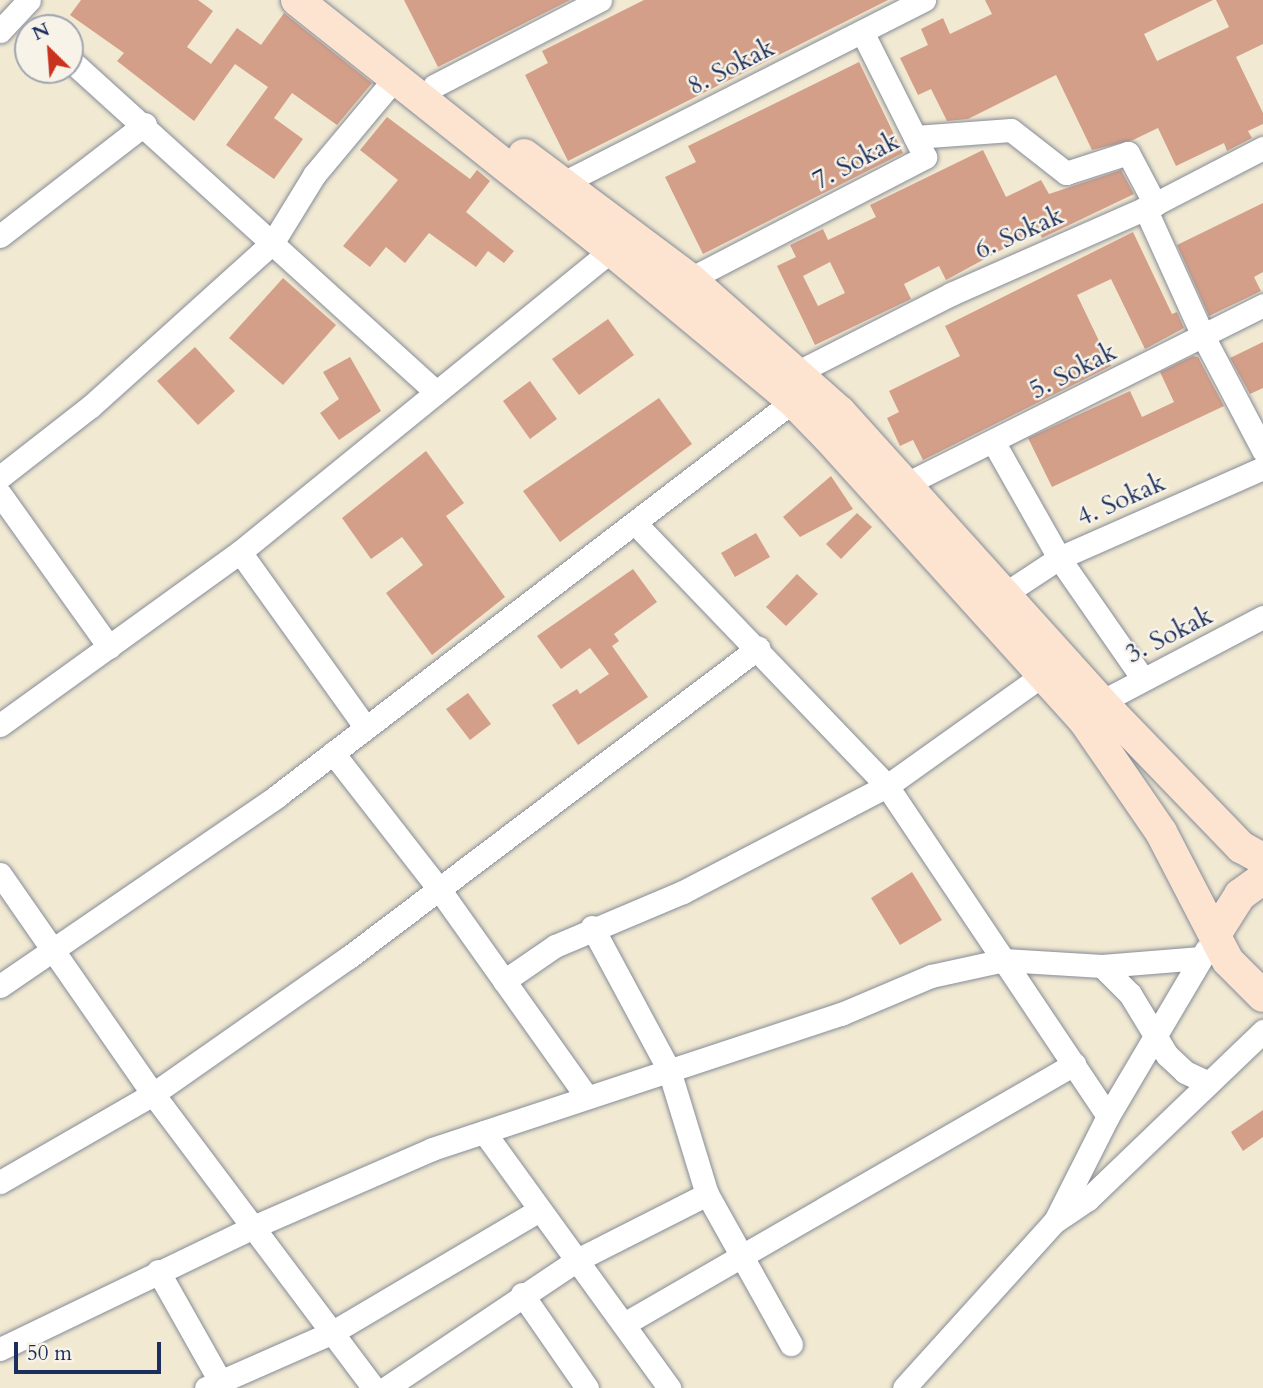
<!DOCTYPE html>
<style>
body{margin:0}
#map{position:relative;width:1263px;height:1388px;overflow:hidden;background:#f1e9d2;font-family:Cardo,serif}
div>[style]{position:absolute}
.building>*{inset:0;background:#d49f89}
.roads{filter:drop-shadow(0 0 2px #868c98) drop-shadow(0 0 2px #868c98)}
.street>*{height:23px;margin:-11.5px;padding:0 11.5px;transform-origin:11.5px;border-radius:11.5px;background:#fff}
.secondary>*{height:32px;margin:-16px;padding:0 16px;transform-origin:16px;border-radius:16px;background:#fde4d1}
span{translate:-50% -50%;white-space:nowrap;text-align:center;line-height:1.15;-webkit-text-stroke:5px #f7f3e8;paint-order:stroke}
.street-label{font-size:26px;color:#1b2f5e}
.north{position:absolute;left:14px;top:14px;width:70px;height:70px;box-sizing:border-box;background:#f7f3e8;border:2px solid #9fa5b1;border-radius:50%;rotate:335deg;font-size:19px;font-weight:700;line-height:28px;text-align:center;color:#1b2f5e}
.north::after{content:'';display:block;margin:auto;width:24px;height:32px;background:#c8321e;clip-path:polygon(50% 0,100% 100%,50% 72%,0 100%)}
.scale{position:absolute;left:14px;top:1342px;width:147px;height:32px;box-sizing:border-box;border:4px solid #1b2f5e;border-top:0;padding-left:9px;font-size:21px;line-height:24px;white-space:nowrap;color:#1b2f5e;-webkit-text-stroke:5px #f7f3e8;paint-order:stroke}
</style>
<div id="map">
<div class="building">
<div style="clip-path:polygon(81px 0,198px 0,213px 11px,187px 47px,211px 64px,237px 28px,261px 45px,284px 13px,372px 83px,337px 125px,292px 93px,274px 118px,303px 139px,274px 179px,226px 145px,268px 87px,235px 64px,194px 121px,117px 61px,124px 53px,70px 15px)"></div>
<div style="clip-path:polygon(404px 0,570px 0,438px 67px)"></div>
<div style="clip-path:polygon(644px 0,888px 0,568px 161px,525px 75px,548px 63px,542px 51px)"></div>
<div style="clip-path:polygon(985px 0,1213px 0,1144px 34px,1157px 61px,1229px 27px,1216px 0,1263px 0,1263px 44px,1236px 57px,1263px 113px,1263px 124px,1248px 131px,1252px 138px,1227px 151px,1224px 143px,1176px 166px,1158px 128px,1133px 140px,1092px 150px,1056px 75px,968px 119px,947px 121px,931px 89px,918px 95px,900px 58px,928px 45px,921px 29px,943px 18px,950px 34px,992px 14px)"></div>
<div style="clip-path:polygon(859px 62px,903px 153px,703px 254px,665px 177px,696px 162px,688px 146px)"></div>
<div style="clip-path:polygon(387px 117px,470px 179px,477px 170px,490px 181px,466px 212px,514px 251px,504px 263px,488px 251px,476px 267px,429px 233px,405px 263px,386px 247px,370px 267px,343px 246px,398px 180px,360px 150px)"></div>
<div style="clip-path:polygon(evenodd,983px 150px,1006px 197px,1041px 180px,1049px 194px,1121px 170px,1134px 194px,1042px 238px,1038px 230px,946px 280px,939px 266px,904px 284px,911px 299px,815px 345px,777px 266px,796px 257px,790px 245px,823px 229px,828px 240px,876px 217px,870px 205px,983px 150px,830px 262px,845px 293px,818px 306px,803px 276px,830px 262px)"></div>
<div style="clip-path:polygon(1263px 203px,1263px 272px,1254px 277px,1261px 291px,1209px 316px,1177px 245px)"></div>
<div style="clip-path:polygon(1133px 232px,1172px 314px,1177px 312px,1184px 328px,1145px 349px,1111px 279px,1077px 295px,1111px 366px,923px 460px,913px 440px,900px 446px,887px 418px,899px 412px,889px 391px,960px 356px,945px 326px)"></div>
<div style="clip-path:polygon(283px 278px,336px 325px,283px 385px,229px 338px)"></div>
<div style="clip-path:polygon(608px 319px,634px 355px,579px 395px,552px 359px)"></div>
<div style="clip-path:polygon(1263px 342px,1263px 388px,1250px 394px,1230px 358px)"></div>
<div style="clip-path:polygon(195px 347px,235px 391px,198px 425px,157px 381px)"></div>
<div style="clip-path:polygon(1193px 356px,1198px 357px,1224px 406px,1052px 487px,1028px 438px,1130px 391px,1142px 417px,1174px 402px,1160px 372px)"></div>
<div style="clip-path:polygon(350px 357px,381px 411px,339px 440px,320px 413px,339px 399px,323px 372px)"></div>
<div style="clip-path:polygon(530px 381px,557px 419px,530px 439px,503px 401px)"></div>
<div style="clip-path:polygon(659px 398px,692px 444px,560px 542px,523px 491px)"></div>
<div style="clip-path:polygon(426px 451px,464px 503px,446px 516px,505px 597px,432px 655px,386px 593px,423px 565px,402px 537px,371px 559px,342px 518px)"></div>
<div style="clip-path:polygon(831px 476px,853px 509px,800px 537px,783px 517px)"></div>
<div style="clip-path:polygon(857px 513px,872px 527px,841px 559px,826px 544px)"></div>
<div style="clip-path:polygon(756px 533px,770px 557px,735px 577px,721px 553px)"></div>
<div style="clip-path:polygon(633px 569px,657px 602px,614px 634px,619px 641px,612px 646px,648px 697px,578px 745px,552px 705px,577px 689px,580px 694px,609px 674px,590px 648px,561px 669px,537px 636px)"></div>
<div style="clip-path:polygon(797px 574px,818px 594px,786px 626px,766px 607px)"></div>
<div style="clip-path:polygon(468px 693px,491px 724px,470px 740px,446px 709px)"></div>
<div style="clip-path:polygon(912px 872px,942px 920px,900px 945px,871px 898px)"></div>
<div style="clip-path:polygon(1263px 1110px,1263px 1137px,1243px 1151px,1231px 1132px)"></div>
</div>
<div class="roads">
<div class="street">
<div style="left:0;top:31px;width:42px;rotate:-46.9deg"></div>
<div style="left:70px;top:60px;width:493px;rotate:42.2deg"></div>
<div style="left:434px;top:86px;width:187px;rotate:-27.4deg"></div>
<div style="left:915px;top:137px;width:96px;rotate:-4.2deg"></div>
<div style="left:1011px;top:130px;width:70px;rotate:38deg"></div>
<div style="left:1066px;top:173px;width:65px;rotate:-17.9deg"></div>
<div style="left:1128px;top:153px;width:58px;rotate:62.1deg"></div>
<div style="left:563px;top:183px;width:405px;rotate:-26.9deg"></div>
<div style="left:1145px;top:208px;width:141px;rotate:65.6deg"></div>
<div style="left:1203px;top:336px;width:129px;rotate:62.2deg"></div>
<div style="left:0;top:236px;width:183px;rotate:-37.7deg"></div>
<div style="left:690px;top:279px;width:265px;rotate:-27.4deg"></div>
<div style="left:925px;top:157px;width:140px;rotate:-116.7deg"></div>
<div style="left:798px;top:372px;width:172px;rotate:-27deg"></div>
<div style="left:951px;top:294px;width:223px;rotate:-23.8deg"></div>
<div style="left:1155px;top:204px;width:122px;rotate:-27.4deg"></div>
<div style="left:994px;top:443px;width:132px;rotate:60.5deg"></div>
<div style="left:1059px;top:558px;width:147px;rotate:55.2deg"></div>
<div style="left:0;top:477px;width:115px;rotate:-38deg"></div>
<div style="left:91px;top:406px;width:245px;rotate:-42deg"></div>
<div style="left:273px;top:242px;width:79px;rotate:-58.5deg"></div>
<div style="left:314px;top:175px;width:128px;rotate:-50.1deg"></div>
<div style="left:908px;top:483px;width:397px;rotate:-26.6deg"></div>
<div style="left:0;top:494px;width:188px;rotate:54.5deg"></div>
<div style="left:635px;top:523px;width:364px;rotate:46.2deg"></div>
<div style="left:887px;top:786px;width:397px;rotate:56.2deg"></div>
<div style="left:240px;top:552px;width:216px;rotate:54.4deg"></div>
<div style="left:1006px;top:593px;width:64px;rotate:-33.4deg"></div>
<div style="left:1059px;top:558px;width:223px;rotate:-23.8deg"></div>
<div style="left:1101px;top:702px;width:183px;rotate:-27.7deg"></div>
<div style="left:0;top:725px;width:296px;rotate:-35.8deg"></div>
<div style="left:240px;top:552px;width:478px;rotate:-39.1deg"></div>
<div style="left:333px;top:753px;width:172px;rotate:52.1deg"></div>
<div style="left:439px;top:889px;width:255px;rotate:54.6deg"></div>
<div style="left:0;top:874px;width:268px;rotate:55.2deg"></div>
<div style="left:153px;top:1094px;width:368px;rotate:53.1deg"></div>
<div style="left:592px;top:927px;width:162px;rotate:61.7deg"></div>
<div style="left:669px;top:1070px;width:130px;rotate:73deg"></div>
<div style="left:707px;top:1194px;width:172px;rotate:60.8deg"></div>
<div style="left:1102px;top:966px;width:40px;rotate:45deg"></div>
<div style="left:1130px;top:994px;width:71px;rotate:58.8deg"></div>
<div style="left:1167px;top:1055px;width:25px;rotate:43deg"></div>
<div style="left:1185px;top:1072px;width:26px;rotate:25deg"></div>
<div style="left:504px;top:981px;width:62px;rotate:-34.5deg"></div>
<div style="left:555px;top:946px;width:139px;rotate:-22.9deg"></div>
<div style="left:683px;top:892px;width:230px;rotate:-27.5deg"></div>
<div style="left:887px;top:786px;width:193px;rotate:-35.5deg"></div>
<div style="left:0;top:986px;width:336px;rotate:-34.4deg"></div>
<div style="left:277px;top:796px;width:650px;rotate:-37.43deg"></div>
<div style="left:484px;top:1132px;width:316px;rotate:54.1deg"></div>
<div style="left:0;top:1182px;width:177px;rotate:-29.9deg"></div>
<div style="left:153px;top:1094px;width:239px;rotate:-35deg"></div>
<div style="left:349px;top:957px;width:513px;rotate:-37.07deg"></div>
<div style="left:1056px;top:1219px;width:115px;rotate:-63.2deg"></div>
<div style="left:1108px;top:1116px;width:193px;rotate:-59.4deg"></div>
<div style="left:158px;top:1271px;width:134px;rotate:60.6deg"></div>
<div style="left:522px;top:1294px;width:114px;rotate:55.3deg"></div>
<div style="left:624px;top:1324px;width:520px;rotate:-30.02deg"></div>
<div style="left:0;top:1349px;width:281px;rotate:-25.7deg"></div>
<div style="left:253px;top:1227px;width:195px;rotate:-23.5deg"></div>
<div style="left:432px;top:1149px;width:431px;rotate:-18.3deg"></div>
<div style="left:841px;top:1014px;width:98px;rotate:-22.9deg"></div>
<div style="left:931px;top:976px;width:75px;rotate:-12.4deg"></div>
<div style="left:1004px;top:960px;width:98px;rotate:3.5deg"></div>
<div style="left:1102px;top:966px;width:99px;rotate:-4.6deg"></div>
<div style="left:206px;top:1388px;width:139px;rotate:-23.8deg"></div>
<div style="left:333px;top:1332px;width:238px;rotate:-30.6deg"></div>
<div style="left:386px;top:1388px;width:230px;rotate:-33.8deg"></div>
<div style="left:577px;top:1260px;width:146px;rotate:-26.9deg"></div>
<div style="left:904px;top:1388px;width:224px;rotate:-47.9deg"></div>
<div style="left:1054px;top:1222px;width:41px;rotate:-34.1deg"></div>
<div style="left:1088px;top:1199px;width:243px;rotate:-43.8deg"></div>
</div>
<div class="secondary">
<div style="left:297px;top:0;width:401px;rotate:38.5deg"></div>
<div style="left:611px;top:250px;width:236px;rotate:39.7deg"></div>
<div style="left:793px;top:401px;width:50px;rotate:45.8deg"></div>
<div style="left:828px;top:437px;width:382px;rotate:47.9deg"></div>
<div style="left:1084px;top:720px;width:136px;rotate:55.5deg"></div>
<div style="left:1161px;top:832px;width:145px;rotate:62.6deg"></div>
<div style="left:1228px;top:961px;width:49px;rotate:45deg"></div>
<div style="left:524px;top:155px;width:207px;rotate:36.8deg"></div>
<div style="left:690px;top:279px;width:200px;rotate:41.6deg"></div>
<div style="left:840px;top:412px;width:390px;rotate:48deg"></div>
<div style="left:1101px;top:702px;width:202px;rotate:46deg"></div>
<div style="left:1241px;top:847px;width:25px;rotate:29deg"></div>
<div style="left:1216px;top:933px;width:45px;rotate:-57.7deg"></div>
<div style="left:1240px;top:895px;width:29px;rotate:-36deg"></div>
</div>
</div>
<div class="street-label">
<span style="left:731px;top:67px;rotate:-27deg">8. Sokak</span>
<span style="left:856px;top:161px;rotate:-28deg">7. Sokak</span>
<span style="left:1019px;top:233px;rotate:-24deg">6. Sokak</span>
<span style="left:1073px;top:371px;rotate:-27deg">5. Sokak</span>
<span style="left:1121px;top:500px;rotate:-24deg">4. Sokak</span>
<span style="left:1169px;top:635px;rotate:-27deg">3. Sokak</span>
</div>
<div class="north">N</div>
<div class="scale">50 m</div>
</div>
